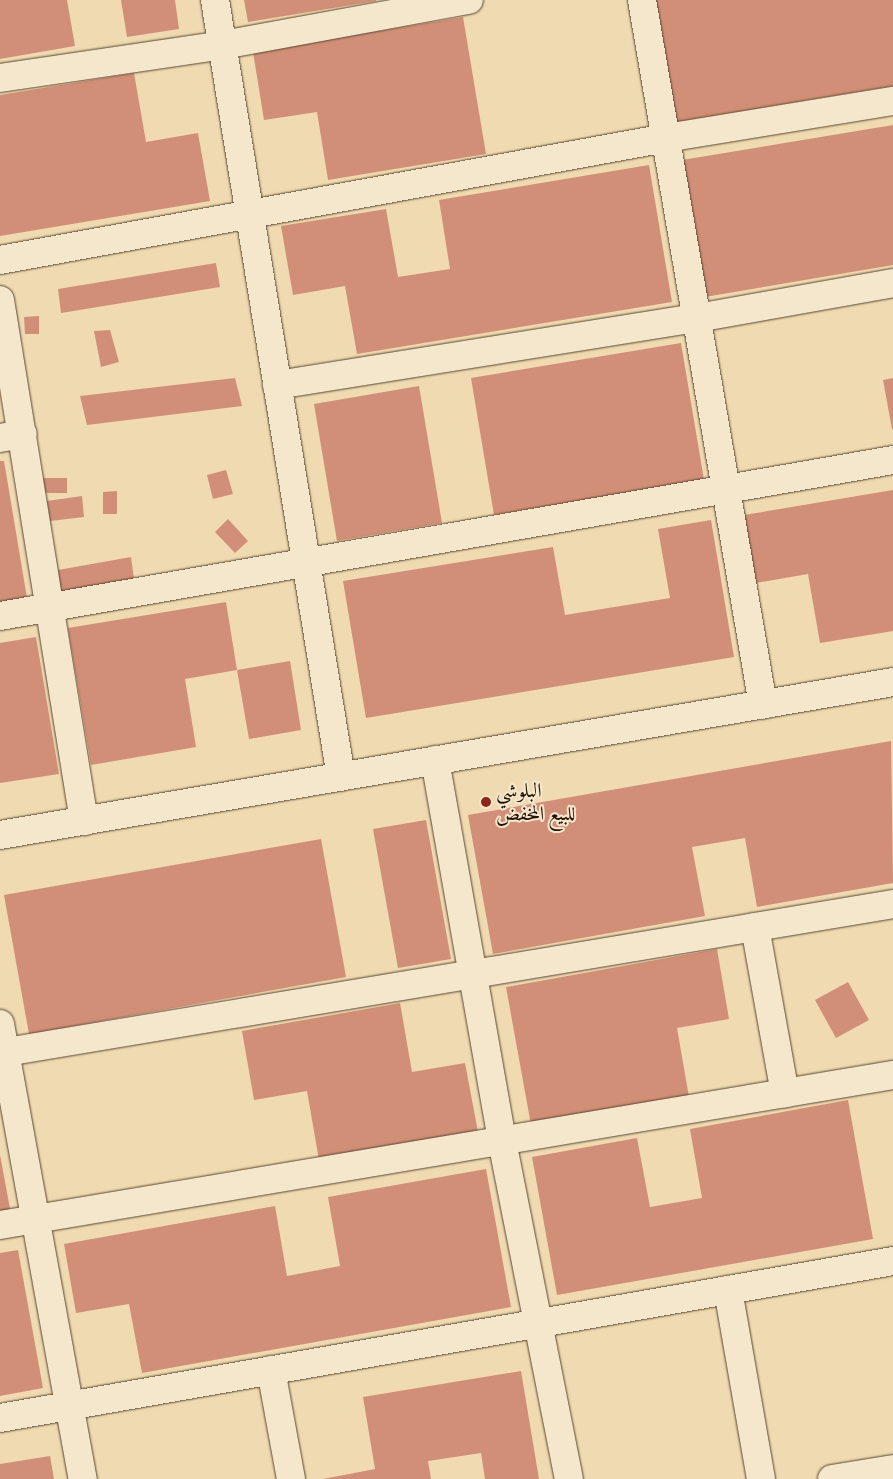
<!DOCTYPE html>
<meta charset="utf-8">
<style>
body{margin:0}
#map{position:relative;width:893px;height:1479px;overflow:hidden;background:#efdab1;font-family:Alegreya,Amiri,serif}
div>[style]{position:absolute}
.building>*{inset:0;background:#d28f78}
.roads{filter:drop-shadow(0 0 1px #584631) drop-shadow(0 0 1px #584631)}
.minor>*{height:28px;margin:-14px;padding:0 14px;transform-origin:14px;border-radius:14px;background:#f5e7cc}
.tertiary>*{height:28px;margin:-14px;padding:0 14px;transform-origin:14px;border-radius:14px;background:#f5e7cc}
.dots>*{width:14px;height:14px;translate:-50% -50%;box-sizing:border-box;border:2px solid #f5e7cc;border-radius:50%}
span{translate:-50% -50%;white-space:nowrap;text-align:center;line-height:1.15;-webkit-text-stroke:4px #f5e7cc;paint-order:stroke}
.poi-label{font-size:20px;color:#251406}
.left{translate:0 -50%;text-align:left}
</style>
<div id="map">
<div class="building">
<div style="clip-path:polygon(0 0,67px 0,75px 46px,0 59px)"></div>
<div style="clip-path:polygon(121px 0,175px 0,179px 29px,127px 37px)"></div>
<div style="clip-path:polygon(244px 0,376px 0,376px 1px,248px 22px)"></div>
<div style="clip-path:polygon(656px 0,893px 0,893px 86px,677px 122px)"></div>
<div style="clip-path:polygon(463px 17px,486px 154px,328px 180px,317px 112px,264px 120px,253px 52px)"></div>
<div style="clip-path:polygon(134px 73px,146px 142px,198px 133px,210px 201px,0 236px,0 95px)"></div>
<div style="clip-path:polygon(893px 125px,893px 265px,705px 297px,682px 160px)"></div>
<div style="clip-path:polygon(649px 165px,672px 302px,357px 354px,345px 286px,293px 295px,281px 226px,386px 209px,398px 277px,450px 269px,439px 200px)"></div>
<div style="clip-path:polygon(216px 263px,220px 287px,61px 313px,58px 289px)"></div>
<div style="clip-path:polygon(39px 316px,39px 334px,25px 334px,24px 317px)"></div>
<div style="clip-path:polygon(110px 330px,119px 362px,101px 367px,94px 331px)"></div>
<div style="clip-path:polygon(681px 343px,704px 480px,494px 515px,471px 378px)"></div>
<div style="clip-path:polygon(235px 378px,242px 406px,87px 425px,80px 396px)"></div>
<div style="clip-path:polygon(893px 378px,893px 429px,892px 429px,883px 380px)"></div>
<div style="clip-path:polygon(419px 386px,442px 523px,337px 541px,314px 404px)"></div>
<div style="clip-path:polygon(0 461px,4px 461px,27px 598px,0 602px)"></div>
<div style="clip-path:polygon(226px 470px,233px 494px,213px 499px,207px 475px)"></div>
<div style="clip-path:polygon(43px 478px,67px 478px,67px 493px,43px 493px)"></div>
<div style="clip-path:polygon(893px 490px,893px 631px,820px 643px,808px 574px,756px 583px,744px 515px)"></div>
<div style="clip-path:polygon(117px 491px,117px 514px,103px 514px,103px 492px)"></div>
<div style="clip-path:polygon(82px 496px,84px 517px,50px 521px,47px 501px)"></div>
<div style="clip-path:polygon(228px 519px,248px 541px,235px 553px,215px 532px)"></div>
<div style="clip-path:polygon(711px 520px,734px 657px,366px 718px,343px 581px,553px 547px,565px 615px,670px 598px,658px 529px)"></div>
<div style="clip-path:polygon(131px 557px,134px 579px,61px 592px,58px 570px)"></div>
<div style="clip-path:polygon(226px 602px,237px 670px,185px 679px,196px 747px,91px 765px,68px 628px)"></div>
<div style="clip-path:polygon(36px 637px,59px 774px,0 783px,0 643px)"></div>
<div style="clip-path:polygon(290px 661px,301px 730px,249px 739px,237px 670px)"></div>
<div style="clip-path:polygon(891px 741px,893px 883px,757px 907px,745px 838px,692px 847px,705px 916px,493px 954px,468px 815px)"></div>
<div style="clip-path:polygon(426px 820px,451px 959px,398px 968px,373px 829px)"></div>
<div style="clip-path:polygon(321px 839px,346px 977px,29px 1034px,4px 895px)"></div>
<div style="clip-path:polygon(717px 949px,729px 1019px,677px 1028px,689px 1097px,531px 1125px,506px 987px)"></div>
<div style="clip-path:polygon(848px 982px,869px 1020px,836px 1038px,815px 1000px)"></div>
<div style="clip-path:polygon(400px 1003px,412px 1072px,465px 1063px,478px 1132px,319px 1160px,307px 1091px,254px 1100px,242px 1031px)"></div>
<div style="clip-path:polygon(848px 1100px,873px 1239px,557px 1295px,532px 1157px,637px 1138px,650px 1207px,702px 1198px,690px 1129px)"></div>
<div style="clip-path:polygon(0 1155px,11px 1214px,0 1216px)"></div>
<div style="clip-path:polygon(486px 1169px,511px 1307px,142px 1373px,129px 1304px,76px 1313px,64px 1244px,275px 1206px,287px 1276px,340px 1266px,328px 1197px)"></div>
<div style="clip-path:polygon(18px 1250px,43px 1388px,0 1396px,0 1253px)"></div>
<div style="clip-path:polygon(521px 1371px,539px 1479px,485px 1479px,481px 1453px,428px 1461px,431px 1479px,323px 1479px,375px 1469px,363px 1397px)"></div>
<div style="clip-path:polygon(50px 1456px,54px 1479px,0 1479px,0 1464px)"></div>
</div>
<div class="roads">
<div class="minor">
<div style="left:215px;top:0;width:787px;rotate:80.79deg"></div>
<div style="left:642px;top:0;width:715px;rotate:80.26deg"></div>
<div style="left:0;top:78px;width:225px;rotate:-8.4deg"></div>
<div style="left:223px;top:45px;width:250px;rotate:-10.4deg"></div>
<div style="left:0;top:260px;width:677px;rotate:-10.38deg"></div>
<div style="left:666px;top:138px;width:230px;rotate:-9.3deg"></div>
<div style="left:0;top:300px;width:528px;rotate:80.84deg"></div>
<div style="left:277px;top:385px;width:425px;rotate:-9.1deg"></div>
<div style="left:697px;top:318px;width:199px;rotate:-10.1deg"></div>
<div style="left:0;top:438px;width:23px;rotate:-10deg"></div>
<div style="left:0;top:616px;width:907px;rotate:-9.91deg"></div>
<div style="left:435px;top:760px;width:387px;rotate:80deg"></div>
<div style="left:502px;top:1141px;width:345px;rotate:78.8deg"></div>
<div style="left:755px;top:927px;width:169px;rotate:79.8deg"></div>
<div style="left:0;top:1024px;width:463px;rotate:79.7deg"></div>
<div style="left:0;top:1053px;width:905px;rotate:-9.47deg"></div>
<div style="left:0;top:1225px;width:906px;rotate:-9.54deg"></div>
<div style="left:728px;top:1290px;width:192px;rotate:80.1deg"></div>
<div style="left:271px;top:1370px;width:111px;rotate:79.6deg"></div>
<div style="left:0;top:1418px;width:907px;rotate:-9.97deg"></div>
<div style="left:832px;top:1479px;width:62px;rotate:-9.3deg"></div>
</div>
<div class="tertiary">
<div style="left:0;top:835px;width:906px;rotate:-9.72deg"></div>
</div>
</div>
<div class="dots">
<div style="left:486px;top:802px;background:#8f2418"></div>
</div>
<div class="poi-label">
<span class="left" style="left:496px;top:802px">البلوشي<br>للبيع المخفض</span>
</div>
</div>
